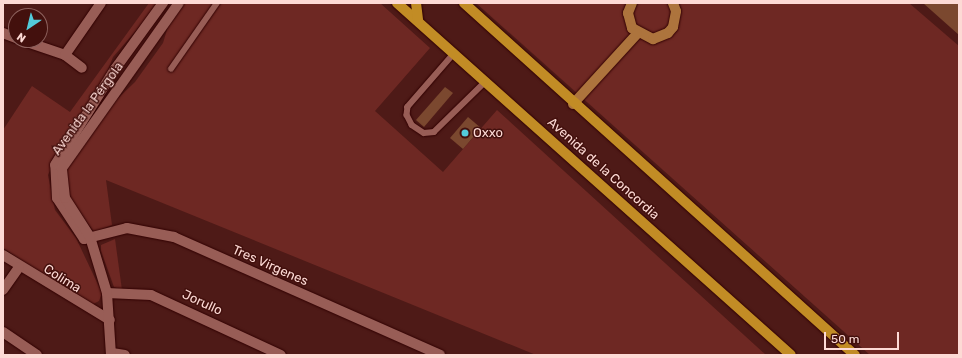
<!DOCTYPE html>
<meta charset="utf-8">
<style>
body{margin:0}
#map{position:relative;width:962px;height:358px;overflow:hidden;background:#4e1a17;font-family:Rubik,sans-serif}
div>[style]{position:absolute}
.green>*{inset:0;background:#6e2823}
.building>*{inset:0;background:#7b482f}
.roads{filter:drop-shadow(0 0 1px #320102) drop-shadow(0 0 1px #320102)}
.lane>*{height:5.5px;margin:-2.75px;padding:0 2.75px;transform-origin:2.75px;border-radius:2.75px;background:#985d56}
.street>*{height:10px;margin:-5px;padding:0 5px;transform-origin:5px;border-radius:5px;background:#985d56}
.secondary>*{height:10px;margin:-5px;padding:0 5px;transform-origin:5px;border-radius:5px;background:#ad743d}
.primary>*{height:10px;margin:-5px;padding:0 5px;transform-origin:5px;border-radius:5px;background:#c28c25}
.dots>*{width:11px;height:11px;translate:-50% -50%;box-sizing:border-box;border:2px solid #43100d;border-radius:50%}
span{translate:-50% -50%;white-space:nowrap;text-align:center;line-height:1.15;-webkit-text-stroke:3px #43100d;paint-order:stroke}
.street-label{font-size:13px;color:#fddad5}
.poi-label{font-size:13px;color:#fddad5}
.left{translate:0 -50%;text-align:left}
.frame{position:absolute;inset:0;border:4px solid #fddad5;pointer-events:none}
.north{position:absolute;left:8px;top:8px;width:40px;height:40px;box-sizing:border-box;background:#43100d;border:1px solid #8d615d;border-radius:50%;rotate:215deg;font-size:11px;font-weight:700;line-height:16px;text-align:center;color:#fddad5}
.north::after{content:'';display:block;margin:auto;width:14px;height:18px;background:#53cbda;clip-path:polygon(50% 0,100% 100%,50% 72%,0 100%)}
.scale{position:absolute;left:824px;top:332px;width:75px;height:18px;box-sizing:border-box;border:2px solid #fddad5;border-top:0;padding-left:5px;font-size:12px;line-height:14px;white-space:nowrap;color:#fddad5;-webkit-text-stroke:3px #43100d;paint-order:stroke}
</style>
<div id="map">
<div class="green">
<div style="clip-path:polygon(149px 3px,160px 3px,113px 57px,100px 90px,61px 146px,48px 175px,55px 210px,76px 238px,102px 293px,99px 301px,89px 306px,3px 248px,3px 130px,32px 86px,70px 112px)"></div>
<div style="clip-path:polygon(183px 3px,380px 3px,430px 48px,375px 111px,443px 172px,497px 110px,766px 355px,536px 355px,106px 180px,112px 225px,94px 232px,67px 195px,65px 171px,111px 105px,135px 82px,163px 43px,169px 23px)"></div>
<div style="clip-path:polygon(476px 3px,909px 3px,959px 46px,959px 355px,870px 355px)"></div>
<div style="clip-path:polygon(115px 239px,122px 290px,114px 287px,101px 251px,101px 245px)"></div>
</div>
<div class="building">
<div style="clip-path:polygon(923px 3px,959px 3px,959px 35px)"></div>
<div style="clip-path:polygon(445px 87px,453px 93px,424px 127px,416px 120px)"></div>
<div style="clip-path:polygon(468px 117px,481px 128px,463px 149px,450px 138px)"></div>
</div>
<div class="roads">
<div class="lane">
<div style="left:455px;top:53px;width:72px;rotate:131deg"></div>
<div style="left:408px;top:107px;width:8px;rotate:97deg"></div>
<div style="left:407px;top:115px;width:11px;rotate:63deg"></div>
<div style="left:412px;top:125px;width:14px;rotate:34deg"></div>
<div style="left:424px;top:133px;width:10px;rotate:-6deg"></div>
<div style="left:434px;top:132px;width:73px;rotate:-44.4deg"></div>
<div style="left:171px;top:69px;width:80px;rotate:-55.1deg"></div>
</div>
<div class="street">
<div style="left:3px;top:33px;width:14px;rotate:21deg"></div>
<div style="left:21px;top:40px;width:46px;rotate:18.8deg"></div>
<div style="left:65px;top:55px;width:21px;rotate:37deg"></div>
<div style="left:65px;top:55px;width:63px;rotate:-55.3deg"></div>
<div style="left:84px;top:239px;width:44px;rotate:-14.3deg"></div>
<div style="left:127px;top:228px;width:48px;rotate:10.8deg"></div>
<div style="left:174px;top:237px;width:291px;rotate:23.9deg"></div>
<div style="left:84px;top:239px;width:49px;rotate:-123.4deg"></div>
<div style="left:57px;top:198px;width:33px;rotate:-93deg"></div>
<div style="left:55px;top:165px;width:113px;rotate:-58deg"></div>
<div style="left:115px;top:69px;width:82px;rotate:-54deg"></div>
<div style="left:3px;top:255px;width:125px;rotate:31.3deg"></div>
<div style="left:3px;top:290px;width:28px;rotate:-55deg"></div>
<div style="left:107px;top:293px;width:44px;rotate:2.6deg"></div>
<div style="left:151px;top:295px;width:143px;rotate:24.8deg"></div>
<div style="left:3px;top:332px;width:41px;rotate:34.1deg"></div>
<div style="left:112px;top:353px;width:13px;rotate:9deg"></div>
<div style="left:111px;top:355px;width:62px;rotate:-93.7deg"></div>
<div style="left:107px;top:293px;width:59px;rotate:-106.9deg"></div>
<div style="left:90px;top:237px;width:46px;rotate:-122.7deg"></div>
<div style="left:65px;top:198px;width:30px;rotate:-96deg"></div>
<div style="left:62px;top:168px;width:202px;rotate:-54.7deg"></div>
</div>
<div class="secondary">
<div style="left:632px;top:3px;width:11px;rotate:112deg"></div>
<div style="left:628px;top:13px;width:16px;rotate:75deg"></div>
<div style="left:632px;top:28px;width:24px;rotate:28deg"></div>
<div style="left:653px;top:39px;width:16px;rotate:-22deg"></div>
<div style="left:668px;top:33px;width:8px;rotate:-50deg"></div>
<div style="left:673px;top:27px;width:16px;rotate:-79deg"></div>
<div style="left:676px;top:11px;width:9px;rotate:-111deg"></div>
<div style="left:573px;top:104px;width:95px;rotate:-47.6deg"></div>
</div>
<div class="primary">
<div style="left:397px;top:3px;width:528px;rotate:41.78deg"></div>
<div style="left:416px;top:3px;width:17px;rotate:83deg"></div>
<div style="left:464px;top:3px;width:526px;rotate:42deg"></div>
</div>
</div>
<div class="dots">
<div style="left:465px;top:133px;background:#53cbda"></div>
</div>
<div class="street-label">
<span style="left:88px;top:109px;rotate:-54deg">Avenida la Pérgola</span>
<span style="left:603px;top:169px;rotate:42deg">Avenida de la Concordia</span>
<span style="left:270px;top:266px;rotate:24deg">Tres Virgenes</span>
<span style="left:62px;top:279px;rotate:32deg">Colima</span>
<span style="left:202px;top:303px;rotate:25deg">Jorullo</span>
</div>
<div class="poi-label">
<span class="left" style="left:473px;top:133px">Oxxo</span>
</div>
<div class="frame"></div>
<div class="north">N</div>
<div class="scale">50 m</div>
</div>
